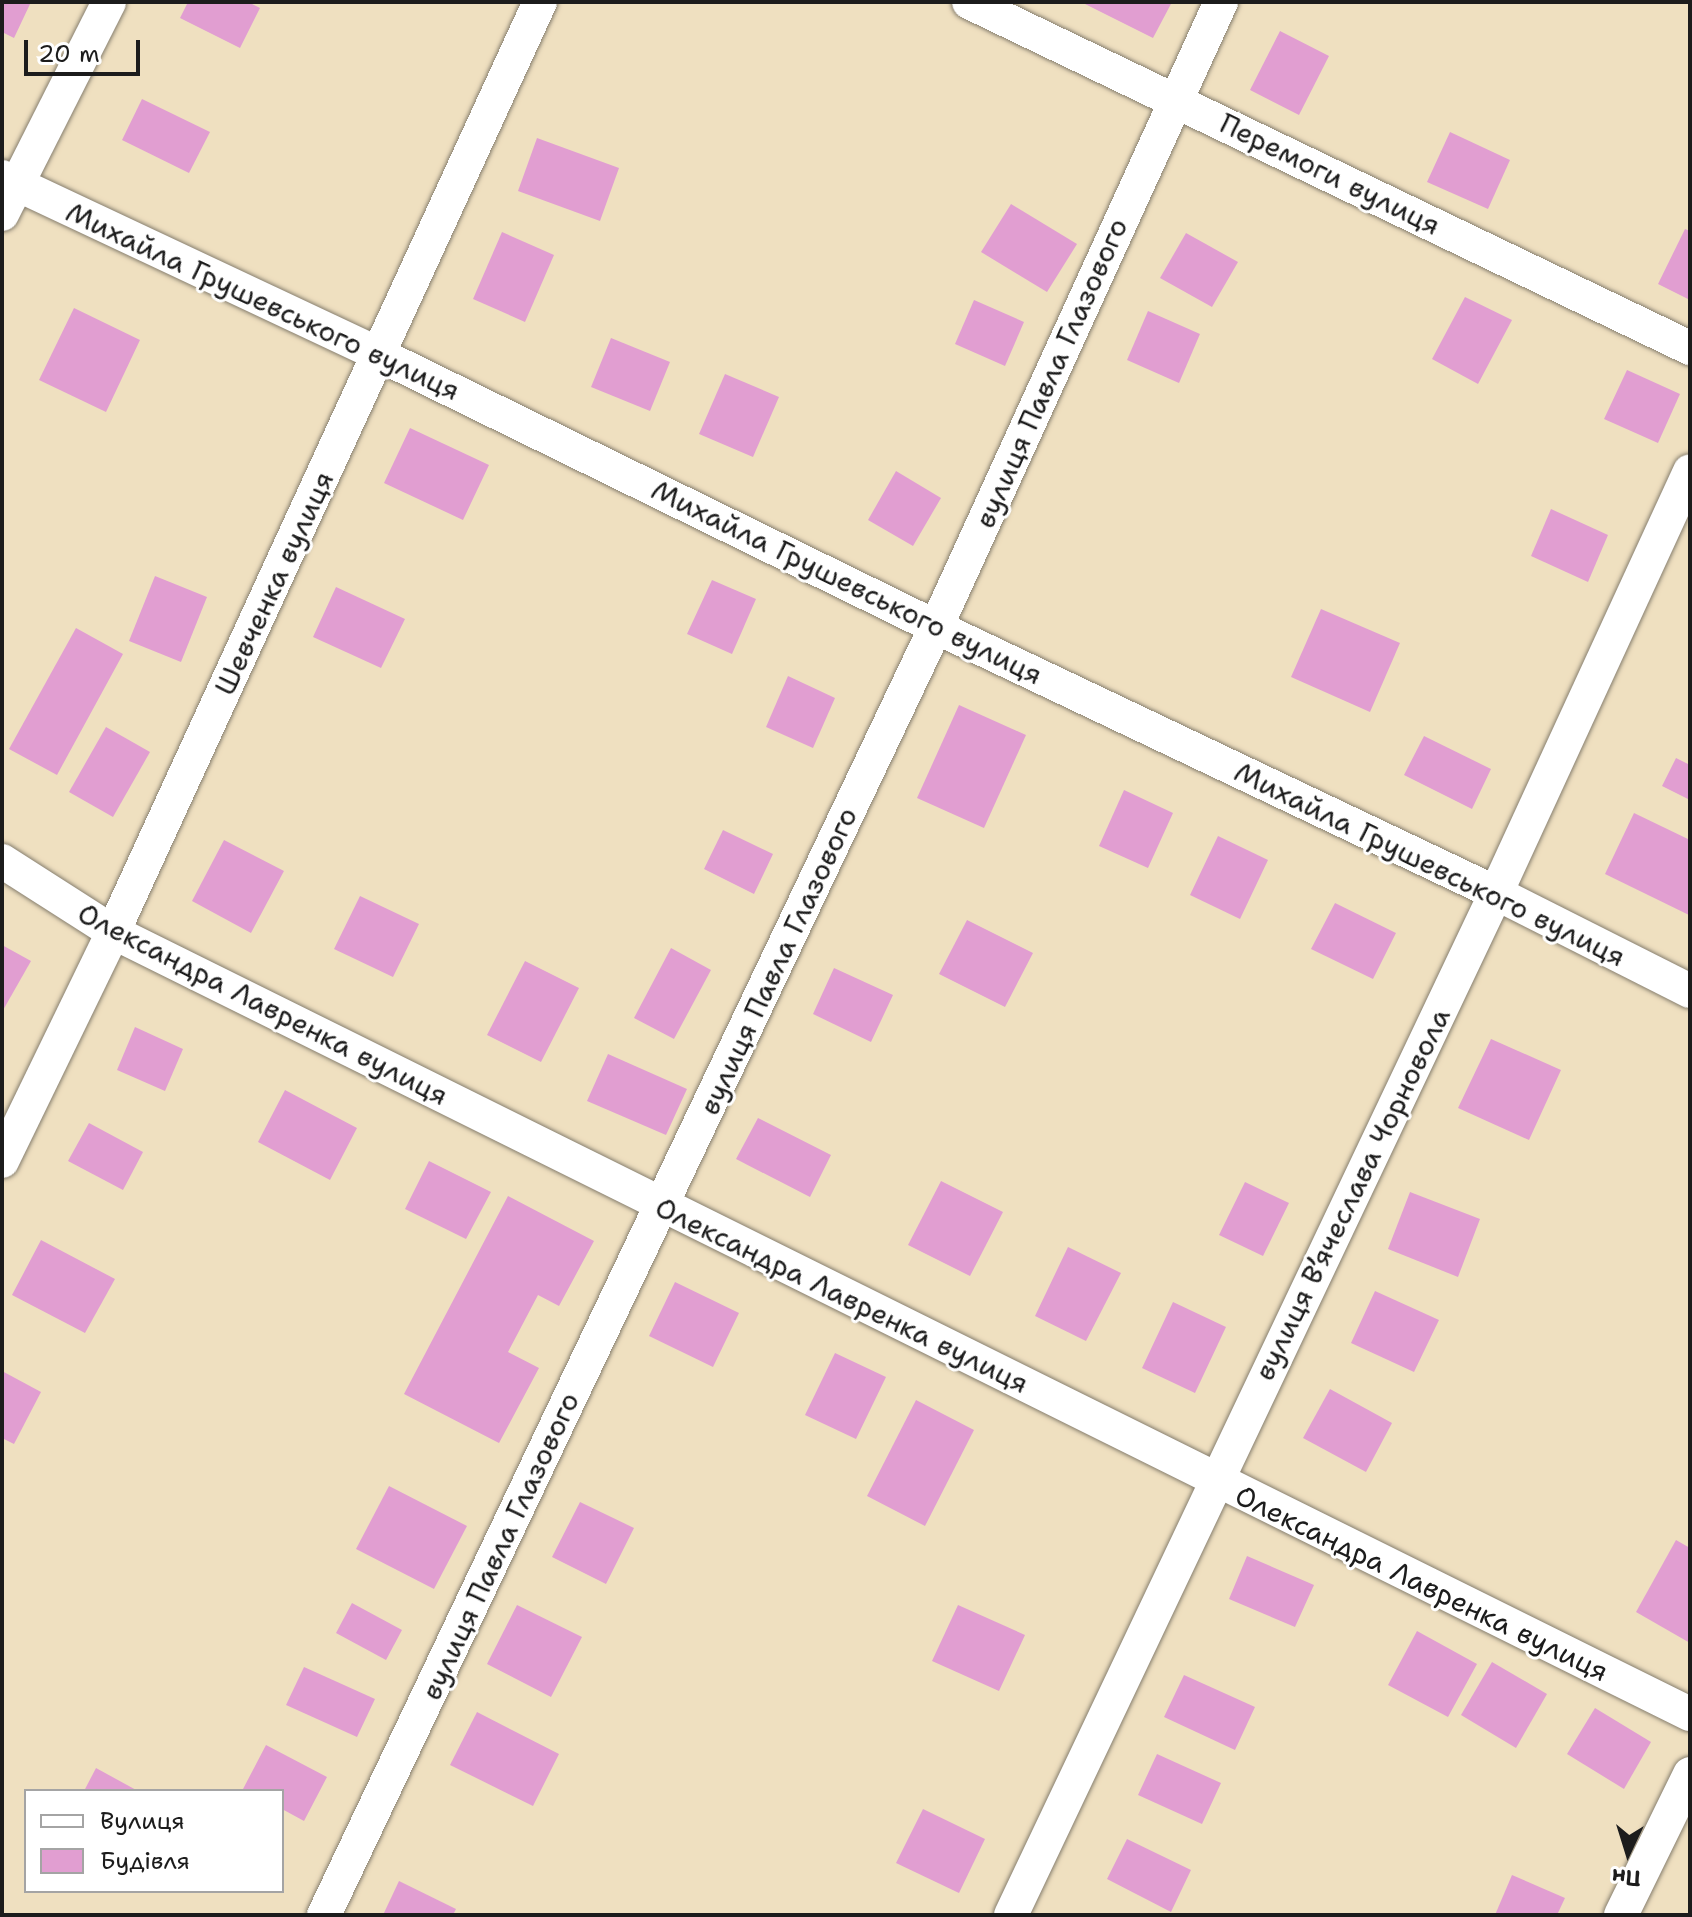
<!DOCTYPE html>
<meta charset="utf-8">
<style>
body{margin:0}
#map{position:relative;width:1692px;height:1917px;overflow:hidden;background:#efe0c0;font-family:"Shantell Sans",sans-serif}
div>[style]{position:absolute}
.building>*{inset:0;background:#e19ed1}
.roads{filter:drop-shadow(0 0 2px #867e6e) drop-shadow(0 0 2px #867e6e)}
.minor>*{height:34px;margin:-17px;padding:0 17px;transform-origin:17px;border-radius:17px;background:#fff}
span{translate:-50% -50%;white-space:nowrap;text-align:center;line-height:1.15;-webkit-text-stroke:6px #fff;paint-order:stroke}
.street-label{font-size:28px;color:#1c1c1c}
.frame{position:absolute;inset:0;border:4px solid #1c1c1c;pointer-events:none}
.legend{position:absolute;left:24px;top:1789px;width:260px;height:104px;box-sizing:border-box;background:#fff;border:2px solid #a4a4a4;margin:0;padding:10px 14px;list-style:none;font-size:24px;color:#1c1c1c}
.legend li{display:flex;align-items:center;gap:16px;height:40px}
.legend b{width:40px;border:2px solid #a4a4a4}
.north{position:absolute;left:1588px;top:1813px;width:80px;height:80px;-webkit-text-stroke:6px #fff;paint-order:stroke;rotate:184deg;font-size:22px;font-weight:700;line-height:32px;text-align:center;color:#1c1c1c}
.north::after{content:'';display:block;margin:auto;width:28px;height:36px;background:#1c1c1c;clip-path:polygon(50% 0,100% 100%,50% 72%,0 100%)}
.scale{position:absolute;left:24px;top:40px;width:116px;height:36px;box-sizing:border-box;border:4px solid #1c1c1c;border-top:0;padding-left:10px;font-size:24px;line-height:28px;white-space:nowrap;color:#1c1c1c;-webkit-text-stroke:6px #fff;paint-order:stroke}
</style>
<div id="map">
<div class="building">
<div style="clip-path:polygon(2px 2px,31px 2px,14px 38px,2px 32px)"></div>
<div style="clip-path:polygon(188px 2px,248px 2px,260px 8px,240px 48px,180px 18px)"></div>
<div style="clip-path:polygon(1081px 2px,1172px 2px,1153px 38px)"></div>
<div style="clip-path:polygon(1280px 31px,1329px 56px,1299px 115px,1250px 90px)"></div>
<div style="clip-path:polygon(142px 99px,210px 132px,189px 173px,122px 140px)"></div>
<div style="clip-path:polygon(1450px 132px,1510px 160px,1488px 209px,1427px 182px)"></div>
<div style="clip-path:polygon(537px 138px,619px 168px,600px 221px,518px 191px)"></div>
<div style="clip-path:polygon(1011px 204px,1077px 244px,1047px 292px,981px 252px)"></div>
<div style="clip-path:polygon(1685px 229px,1690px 231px,1690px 300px,1658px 284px)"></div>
<div style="clip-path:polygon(502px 232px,554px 255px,525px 322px,473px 299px)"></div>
<div style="clip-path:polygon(1186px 233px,1238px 262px,1212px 307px,1160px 278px)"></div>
<div style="clip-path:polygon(1465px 297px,1512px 320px,1478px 384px,1432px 359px)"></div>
<div style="clip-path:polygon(974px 300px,1024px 322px,1005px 366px,955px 344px)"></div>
<div style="clip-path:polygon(74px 308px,140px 340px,106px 412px,39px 380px)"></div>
<div style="clip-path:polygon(1148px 311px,1200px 334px,1179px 383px,1127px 360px)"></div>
<div style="clip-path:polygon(611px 338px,670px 362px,650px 411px,591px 387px)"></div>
<div style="clip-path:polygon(1627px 370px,1680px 394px,1658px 443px,1604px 419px)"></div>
<div style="clip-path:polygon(725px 374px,779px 397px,753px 457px,699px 434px)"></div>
<div style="clip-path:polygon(410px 428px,489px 465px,463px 520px,384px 483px)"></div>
<div style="clip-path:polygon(896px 471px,941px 498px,913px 546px,868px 520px)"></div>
<div style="clip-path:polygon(1551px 509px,1608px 535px,1588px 582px,1531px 556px)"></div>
<div style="clip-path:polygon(155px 576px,207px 597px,181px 662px,129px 641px)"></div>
<div style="clip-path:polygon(712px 580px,756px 599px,732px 654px,687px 634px)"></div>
<div style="clip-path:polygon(336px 587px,405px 619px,381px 668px,313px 637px)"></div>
<div style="clip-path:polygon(1321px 609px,1400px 643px,1370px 712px,1291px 677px)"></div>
<div style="clip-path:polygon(76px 628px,123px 654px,57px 775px,9px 749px)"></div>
<div style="clip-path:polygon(788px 676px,835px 698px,813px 748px,766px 727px)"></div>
<div style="clip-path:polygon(959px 705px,1026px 735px,984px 828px,917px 798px)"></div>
<div style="clip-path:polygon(106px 727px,150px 752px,113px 817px,69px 792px)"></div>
<div style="clip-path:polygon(1424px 736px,1491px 769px,1472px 809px,1404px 775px)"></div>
<div style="clip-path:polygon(1676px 758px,1690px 765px,1690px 800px,1662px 786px)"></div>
<div style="clip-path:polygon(1124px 790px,1173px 813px,1148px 868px,1099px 846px)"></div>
<div style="clip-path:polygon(1634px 813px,1690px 840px,1689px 915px,1605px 874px)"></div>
<div style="clip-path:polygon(723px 830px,773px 854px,754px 894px,704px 869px)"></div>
<div style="clip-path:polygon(1218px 836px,1268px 860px,1240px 919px,1190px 895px)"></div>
<div style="clip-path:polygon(224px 840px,284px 871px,251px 933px,192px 901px)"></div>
<div style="clip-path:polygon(360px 896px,419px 924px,393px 977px,334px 949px)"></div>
<div style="clip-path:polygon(1335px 903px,1396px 933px,1373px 979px,1311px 949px)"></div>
<div style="clip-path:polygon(967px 920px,1033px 953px,1005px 1007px,939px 974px)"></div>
<div style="clip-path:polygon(2px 945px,31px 961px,2px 1012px)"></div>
<div style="clip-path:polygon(671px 948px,711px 970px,674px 1039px,634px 1018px)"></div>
<div style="clip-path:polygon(525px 961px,579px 988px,541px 1062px,487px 1035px)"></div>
<div style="clip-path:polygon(834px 968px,893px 995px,871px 1042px,813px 1014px)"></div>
<div style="clip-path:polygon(135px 1027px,183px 1049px,165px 1091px,117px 1070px)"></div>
<div style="clip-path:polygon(1491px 1039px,1561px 1070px,1529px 1140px,1458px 1108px)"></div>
<div style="clip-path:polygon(608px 1054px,687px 1089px,666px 1135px,587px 1101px)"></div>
<div style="clip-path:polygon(285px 1090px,357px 1128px,330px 1180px,258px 1142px)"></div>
<div style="clip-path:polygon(758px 1118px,831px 1155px,810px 1197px,736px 1159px)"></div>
<div style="clip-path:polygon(89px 1123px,143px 1152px,123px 1190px,68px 1161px)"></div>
<div style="clip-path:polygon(429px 1161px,491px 1192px,466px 1239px,405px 1209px)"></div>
<div style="clip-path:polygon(941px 1181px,1003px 1212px,970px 1276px,908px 1245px)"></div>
<div style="clip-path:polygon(1245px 1182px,1289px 1203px,1263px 1256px,1219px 1235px)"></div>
<div style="clip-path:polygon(1410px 1192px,1480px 1219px,1458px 1277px,1388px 1249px)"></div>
<div style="clip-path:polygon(508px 1196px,594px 1241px,559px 1306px,538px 1295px,508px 1352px,539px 1368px,499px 1443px,404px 1394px)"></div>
<div style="clip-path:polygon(41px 1240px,115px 1279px,85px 1333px,12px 1295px)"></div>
<div style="clip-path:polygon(1068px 1247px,1121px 1273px,1086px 1341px,1035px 1316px)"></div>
<div style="clip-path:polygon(675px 1282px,739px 1313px,713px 1367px,649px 1336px)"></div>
<div style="clip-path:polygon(1375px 1291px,1439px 1320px,1414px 1372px,1351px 1343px)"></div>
<div style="clip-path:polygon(1173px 1302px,1226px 1327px,1195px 1393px,1142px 1368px)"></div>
<div style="clip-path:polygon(835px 1353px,886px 1377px,856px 1439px,805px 1415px)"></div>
<div style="clip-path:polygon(2px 1371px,41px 1392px,14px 1444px,2px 1438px)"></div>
<div style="clip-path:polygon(1330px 1389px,1392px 1423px,1366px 1472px,1303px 1438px)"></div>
<div style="clip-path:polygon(916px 1400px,974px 1430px,925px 1526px,867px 1496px)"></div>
<div style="clip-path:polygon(389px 1486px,467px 1526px,434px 1589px,356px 1549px)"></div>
<div style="clip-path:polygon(580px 1502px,634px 1528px,606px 1584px,552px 1557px)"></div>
<div style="clip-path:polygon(1676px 1540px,1690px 1548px,1690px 1643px,1636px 1612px)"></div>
<div style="clip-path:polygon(1247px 1556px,1314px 1585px,1295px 1627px,1229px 1599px)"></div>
<div style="clip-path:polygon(352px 1603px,402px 1630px,386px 1660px,336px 1633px)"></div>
<div style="clip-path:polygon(517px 1605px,582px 1637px,551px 1697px,487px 1664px)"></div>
<div style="clip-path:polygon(958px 1605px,1025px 1635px,999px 1691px,932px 1661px)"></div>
<div style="clip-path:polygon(1417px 1631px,1477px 1664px,1448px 1717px,1388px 1685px)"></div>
<div style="clip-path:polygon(1492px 1662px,1547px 1694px,1516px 1748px,1461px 1715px)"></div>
<div style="clip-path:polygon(304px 1667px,375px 1699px,357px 1737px,286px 1705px)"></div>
<div style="clip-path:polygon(1184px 1675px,1255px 1707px,1235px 1750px,1164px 1717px)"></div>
<div style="clip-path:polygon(1595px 1708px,1651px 1742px,1624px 1789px,1567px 1754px)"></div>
<div style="clip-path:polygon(477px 1712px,559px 1754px,533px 1806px,450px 1765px)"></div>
<div style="clip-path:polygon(266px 1745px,327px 1777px,304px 1821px,282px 1809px,282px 1791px,243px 1789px)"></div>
<div style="clip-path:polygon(1157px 1754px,1221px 1783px,1202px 1824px,1138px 1795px)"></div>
<div style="clip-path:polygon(96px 1768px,138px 1791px,84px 1791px)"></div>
<div style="clip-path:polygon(923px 1809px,985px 1839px,959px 1893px,896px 1863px)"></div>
<div style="clip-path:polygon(1127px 1839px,1191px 1870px,1171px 1912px,1107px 1879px)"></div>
<div style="clip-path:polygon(1512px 1875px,1565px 1898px,1557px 1915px,1495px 1915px)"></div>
<div style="clip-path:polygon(399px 1881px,456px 1909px,453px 1915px,383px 1915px)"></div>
</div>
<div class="roads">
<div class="minor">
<div style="left:969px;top:2px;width:800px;rotate:25.64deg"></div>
<div style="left:2px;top:177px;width:418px;rotate:25.2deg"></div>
<div style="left:380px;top:355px;width:619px;rotate:26.07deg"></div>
<div style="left:936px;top:627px;width:620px;rotate:25.41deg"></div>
<div style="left:1496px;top:893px;width:217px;rotate:26.8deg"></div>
<div style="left:2px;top:214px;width:237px;rotate:-63.2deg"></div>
<div style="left:2px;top:861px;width:132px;rotate:32.6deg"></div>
<div style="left:113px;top:932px;width:1760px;rotate:26.38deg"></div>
<div style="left:2px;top:1161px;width:254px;rotate:-64.1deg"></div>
<div style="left:113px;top:932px;width:1023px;rotate:-65.34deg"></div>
<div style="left:324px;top:1915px;width:1426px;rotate:-64.59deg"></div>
<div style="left:936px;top:627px;width:687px;rotate:-65.49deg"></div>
<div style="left:1011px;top:1915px;width:1131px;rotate:-64.61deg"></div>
<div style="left:1496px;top:893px;width:464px;rotate:-65.3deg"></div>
<div style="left:1621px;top:1915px;width:157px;rotate:-63.9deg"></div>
</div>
</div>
<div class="street-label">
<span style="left:1330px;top:174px;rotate:26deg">Перемоги вулиця</span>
<span style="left:263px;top:301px;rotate:25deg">Михайла Грушевського вулиця</span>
<span style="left:1051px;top:373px;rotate:-66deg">вулиця Павла Глазового</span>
<span style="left:847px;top:582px;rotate:26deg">Михайла Грушевського вулиця</span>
<span style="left:274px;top:583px;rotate:-65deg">Шевченка вулиця</span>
<span style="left:1430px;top:864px;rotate:26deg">Михайла Грушевського вулиця</span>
<span style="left:778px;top:961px;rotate:-65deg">вулиця Павла Глазового</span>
<span style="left:263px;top:1004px;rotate:27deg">Олександра Лавренка вулиця</span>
<span style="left:1352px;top:1194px;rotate:-64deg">вулиця В’ячеслава Чорновола</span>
<span style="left:842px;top:1295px;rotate:26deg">Олександра Лавренка вулиця</span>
<span style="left:500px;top:1546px;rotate:-65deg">вулиця Павла Глазового</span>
<span style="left:1422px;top:1583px;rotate:26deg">Олександра Лавренка вулиця</span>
</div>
<div class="frame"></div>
<ul class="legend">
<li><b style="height:10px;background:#fff"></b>Вулиця</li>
<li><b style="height:22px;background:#e19ed1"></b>Будівля</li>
</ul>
<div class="north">Пн</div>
<div class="scale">20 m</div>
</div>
